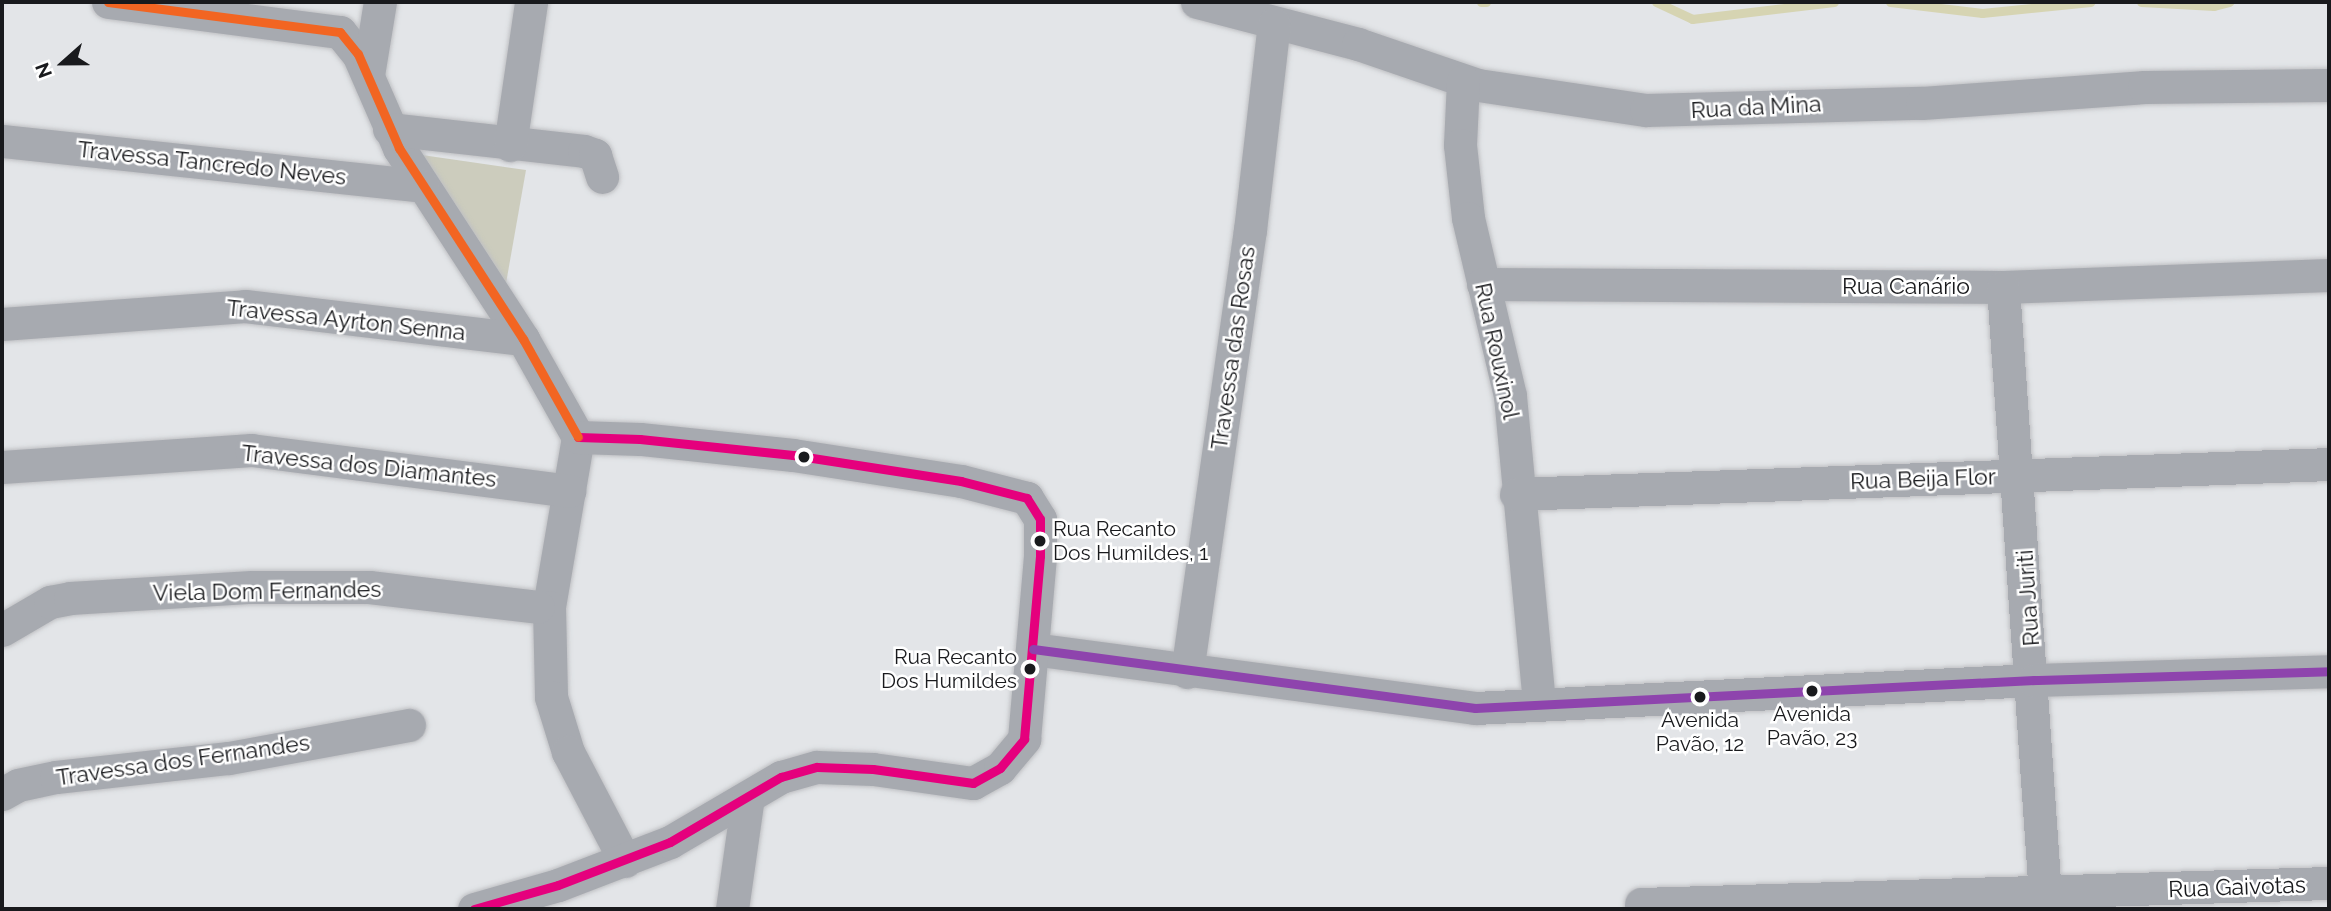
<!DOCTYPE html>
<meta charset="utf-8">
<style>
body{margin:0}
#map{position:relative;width:2331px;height:911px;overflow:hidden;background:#e3e5e8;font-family:Raleway,sans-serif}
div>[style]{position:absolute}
.green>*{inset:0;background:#ccccbd}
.stream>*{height:9px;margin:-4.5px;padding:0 4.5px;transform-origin:4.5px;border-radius:4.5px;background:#d6d4b2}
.roads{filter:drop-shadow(0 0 2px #bfc0c3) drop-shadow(0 0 2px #bfc0c3)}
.minor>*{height:33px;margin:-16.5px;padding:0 16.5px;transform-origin:16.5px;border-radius:16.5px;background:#a7aab0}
.bus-1>*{height:9px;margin:-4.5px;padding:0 4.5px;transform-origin:4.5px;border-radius:4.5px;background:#e5007d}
.bus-2>*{height:9px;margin:-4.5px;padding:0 4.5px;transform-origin:4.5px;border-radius:4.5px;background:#8e44ad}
.bus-3>*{height:9px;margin:-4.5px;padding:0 4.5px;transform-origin:4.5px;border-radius:4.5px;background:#f26522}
.dots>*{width:19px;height:19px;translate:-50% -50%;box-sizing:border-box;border:4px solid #fff;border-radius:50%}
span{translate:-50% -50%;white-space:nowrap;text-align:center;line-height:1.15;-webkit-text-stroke:5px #fff;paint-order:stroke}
.bus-label{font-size:21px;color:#191a1d}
.left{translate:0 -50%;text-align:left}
.right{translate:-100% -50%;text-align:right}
.street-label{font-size:23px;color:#191a1d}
.frame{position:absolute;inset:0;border:4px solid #191a1d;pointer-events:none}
.north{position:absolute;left:28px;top:28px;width:70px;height:70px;-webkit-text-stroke:5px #fff;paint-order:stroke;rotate:249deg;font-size:19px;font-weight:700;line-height:28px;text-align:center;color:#191a1d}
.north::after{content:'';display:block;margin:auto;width:24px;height:32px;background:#191a1d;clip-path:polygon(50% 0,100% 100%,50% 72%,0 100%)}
</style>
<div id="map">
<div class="green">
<div style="clip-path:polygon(422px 155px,526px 170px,505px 289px)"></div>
</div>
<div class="stream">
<div style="left:1481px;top:2px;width:5px"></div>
<div style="left:1656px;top:2px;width:40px;rotate:25deg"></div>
<div style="left:1692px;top:19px;width:143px;rotate:-6.8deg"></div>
<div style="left:1890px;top:2px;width:93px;rotate:6.8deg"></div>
<div style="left:1982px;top:13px;width:109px;rotate:-5.8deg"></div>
<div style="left:2141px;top:2px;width:73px;rotate:3.1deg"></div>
<div style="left:2214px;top:6px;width:16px;rotate:-15deg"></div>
</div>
<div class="roads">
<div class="minor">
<div style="left:108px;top:2px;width:234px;rotate:7.4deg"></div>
<div style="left:340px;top:32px;width:28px;rotate:51deg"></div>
<div style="left:358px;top:54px;width:103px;rotate:66.4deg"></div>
<div style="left:399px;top:148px;width:228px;rotate:57deg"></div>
<div style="left:523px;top:339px;width:112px;rotate:60.7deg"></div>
<div style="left:1197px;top:2px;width:166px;rotate:14.6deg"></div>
<div style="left:1358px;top:44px;width:127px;rotate:18.9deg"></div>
<div style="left:1478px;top:85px;width:170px;rotate:8.5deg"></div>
<div style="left:1646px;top:110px;width:276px;rotate:-1.5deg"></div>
<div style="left:1922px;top:103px;width:223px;rotate:-4.1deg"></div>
<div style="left:2144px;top:87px;width:185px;rotate:-0.6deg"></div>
<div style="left:368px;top:75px;width:74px;rotate:-80.7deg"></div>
<div style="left:1463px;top:81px;width:64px;rotate:92.7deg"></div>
<div style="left:1460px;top:145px;width:73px;rotate:83.7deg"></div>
<div style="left:1468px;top:218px;width:183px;rotate:76.7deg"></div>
<div style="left:1510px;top:396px;width:310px;rotate:84.6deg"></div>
<div style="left:389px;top:129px;width:196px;rotate:6.4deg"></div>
<div style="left:584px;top:151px;width:12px;rotate:20deg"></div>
<div style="left:595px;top:155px;width:23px;rotate:72deg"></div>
<div style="left:2px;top:141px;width:423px;rotate:6.1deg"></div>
<div style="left:510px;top:145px;width:145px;rotate:-81.6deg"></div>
<div style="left:1483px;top:284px;width:520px;rotate:0.33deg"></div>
<div style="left:2003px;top:287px;width:326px;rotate:-2.1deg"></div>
<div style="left:2003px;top:287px;width:623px;rotate:86.05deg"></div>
<div style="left:2px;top:324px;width:244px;rotate:-4.2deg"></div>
<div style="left:245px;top:306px;width:280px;rotate:6.8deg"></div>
<div style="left:578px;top:437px;width:172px;rotate:99.7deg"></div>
<div style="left:549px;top:607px;width:90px;rotate:88.7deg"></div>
<div style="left:551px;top:697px;width:58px;rotate:72.8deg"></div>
<div style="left:568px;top:752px;width:123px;rotate:62.4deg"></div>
<div style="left:2px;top:467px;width:250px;rotate:-3.9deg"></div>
<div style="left:251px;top:450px;width:321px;rotate:7.3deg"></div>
<div style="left:1516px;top:494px;width:814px;rotate:-2.11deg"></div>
<div style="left:2px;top:630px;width:56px;rotate:-30.3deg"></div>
<div style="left:50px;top:602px;width:20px;rotate:-11deg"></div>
<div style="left:70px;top:598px;width:182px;rotate:-3.5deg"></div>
<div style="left:252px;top:587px;width:117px"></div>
<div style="left:369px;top:587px;width:170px;rotate:6.7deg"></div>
<div style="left:1033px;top:649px;width:446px;rotate:7.6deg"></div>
<div style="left:1475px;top:708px;width:560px;rotate:-2.87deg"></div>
<div style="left:2034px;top:680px;width:295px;rotate:-1.7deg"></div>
<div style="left:1187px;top:672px;width:446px;rotate:-81.9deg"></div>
<div style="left:1250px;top:230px;width:207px;rotate:-83.4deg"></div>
<div style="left:2px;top:794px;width:18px;rotate:-29deg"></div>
<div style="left:18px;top:785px;width:39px;rotate:-12deg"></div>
<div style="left:56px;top:777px;width:174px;rotate:-6.3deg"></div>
<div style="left:229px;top:758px;width:183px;rotate:-10.4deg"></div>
<div style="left:1641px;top:904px;width:688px;rotate:-1.75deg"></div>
<div style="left:474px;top:909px;width:87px;rotate:-15.9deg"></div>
<div style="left:558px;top:885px;width:120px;rotate:-21deg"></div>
<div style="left:670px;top:842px;width:129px;rotate:-30.4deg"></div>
<div style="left:781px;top:777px;width:37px;rotate:-16deg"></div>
<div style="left:817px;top:767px;width:56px;rotate:2deg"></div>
<div style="left:873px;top:769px;width:101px;rotate:8deg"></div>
<div style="left:973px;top:783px;width:31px;rotate:-29deg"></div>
<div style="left:1000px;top:768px;width:38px;rotate:-50deg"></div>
<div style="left:1024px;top:739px;width:184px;rotate:-85deg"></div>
<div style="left:1040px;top:556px;width:37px;rotate:-90deg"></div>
<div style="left:1040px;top:519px;width:25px;rotate:-122deg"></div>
<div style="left:1027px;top:498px;width:68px;rotate:-165.6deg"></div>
<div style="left:961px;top:481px;width:170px;rotate:-171.2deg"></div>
<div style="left:793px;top:455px;width:154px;rotate:-174deg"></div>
<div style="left:640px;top:439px;width:62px;rotate:-178.2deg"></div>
<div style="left:732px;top:909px;width:113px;rotate:-81.9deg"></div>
</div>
</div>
<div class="bus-1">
<div style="left:474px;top:909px;width:87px;rotate:-15.9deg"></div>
<div style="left:558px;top:885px;width:120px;rotate:-21deg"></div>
<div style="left:670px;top:842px;width:129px;rotate:-30.4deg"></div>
<div style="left:781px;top:777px;width:37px;rotate:-16deg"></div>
<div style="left:817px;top:767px;width:56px;rotate:2deg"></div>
<div style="left:873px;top:769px;width:101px;rotate:8deg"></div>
<div style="left:973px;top:783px;width:31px;rotate:-29deg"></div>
<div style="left:1000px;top:768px;width:38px;rotate:-50deg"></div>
<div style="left:1024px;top:739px;width:184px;rotate:-85deg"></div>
<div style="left:1040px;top:556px;width:37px;rotate:-90deg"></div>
<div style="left:1040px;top:519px;width:25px;rotate:-122deg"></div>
<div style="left:1027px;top:498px;width:68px;rotate:-165.6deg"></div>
<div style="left:961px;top:481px;width:170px;rotate:-171.2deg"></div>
<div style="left:793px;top:455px;width:154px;rotate:-174deg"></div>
<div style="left:640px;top:439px;width:62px;rotate:-178.2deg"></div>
</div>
<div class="bus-2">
<div style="left:1033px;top:649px;width:446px;rotate:7.6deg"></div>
<div style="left:1475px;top:708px;width:560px;rotate:-2.87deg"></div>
<div style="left:2034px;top:680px;width:295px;rotate:-1.7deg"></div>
</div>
<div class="bus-3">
<div style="left:108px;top:2px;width:234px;rotate:7.4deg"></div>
<div style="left:340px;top:32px;width:28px;rotate:51deg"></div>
<div style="left:358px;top:54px;width:103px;rotate:66.4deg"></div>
<div style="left:399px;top:148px;width:228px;rotate:57deg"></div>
<div style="left:523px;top:339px;width:112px;rotate:60.7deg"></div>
</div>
<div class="dots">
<div style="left:804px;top:457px;background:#191a1d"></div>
<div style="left:1040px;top:541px;background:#191a1d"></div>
<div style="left:1030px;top:669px;background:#191a1d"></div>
<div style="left:1812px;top:691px;background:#191a1d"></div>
<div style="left:1700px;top:697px;background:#191a1d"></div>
</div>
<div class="bus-label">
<span class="left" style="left:1053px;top:541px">Rua Recanto<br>Dos Humildes, 1</span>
<span class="right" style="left:1017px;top:669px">Rua Recanto<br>Dos Humildes</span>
<span style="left:1812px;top:726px">Avenida<br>Pavão, 23</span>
<span style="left:1700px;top:732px">Avenida<br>Pavão, 12</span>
</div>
<div class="street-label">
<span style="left:1756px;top:107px;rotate:-3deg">Rua da Mina</span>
<span style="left:212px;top:163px;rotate:6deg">Travessa Tancredo Neves</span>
<span style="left:1906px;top:286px">Rua Canário</span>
<span style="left:346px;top:320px;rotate:6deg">Travessa Ayrton Senna</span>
<span style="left:1233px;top:348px;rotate:-82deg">Travessa das Rosas</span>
<span style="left:1497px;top:351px;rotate:78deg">Rua Rouxinol</span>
<span style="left:369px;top:466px;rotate:6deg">Travessa dos Diamantes</span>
<span style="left:1923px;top:479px;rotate:-2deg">Rua Beija Flor</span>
<span style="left:267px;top:591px;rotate:-1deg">Viela Dom Fernandes</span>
<span style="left:2028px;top:598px;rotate:-94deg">Rua Juriti</span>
<span style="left:183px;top:760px;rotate:-8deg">Travessa dos Fernandes</span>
<span style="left:2237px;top:887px;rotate:-2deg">Rua Gaivotas</span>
</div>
<div class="frame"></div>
<div class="north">N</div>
</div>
